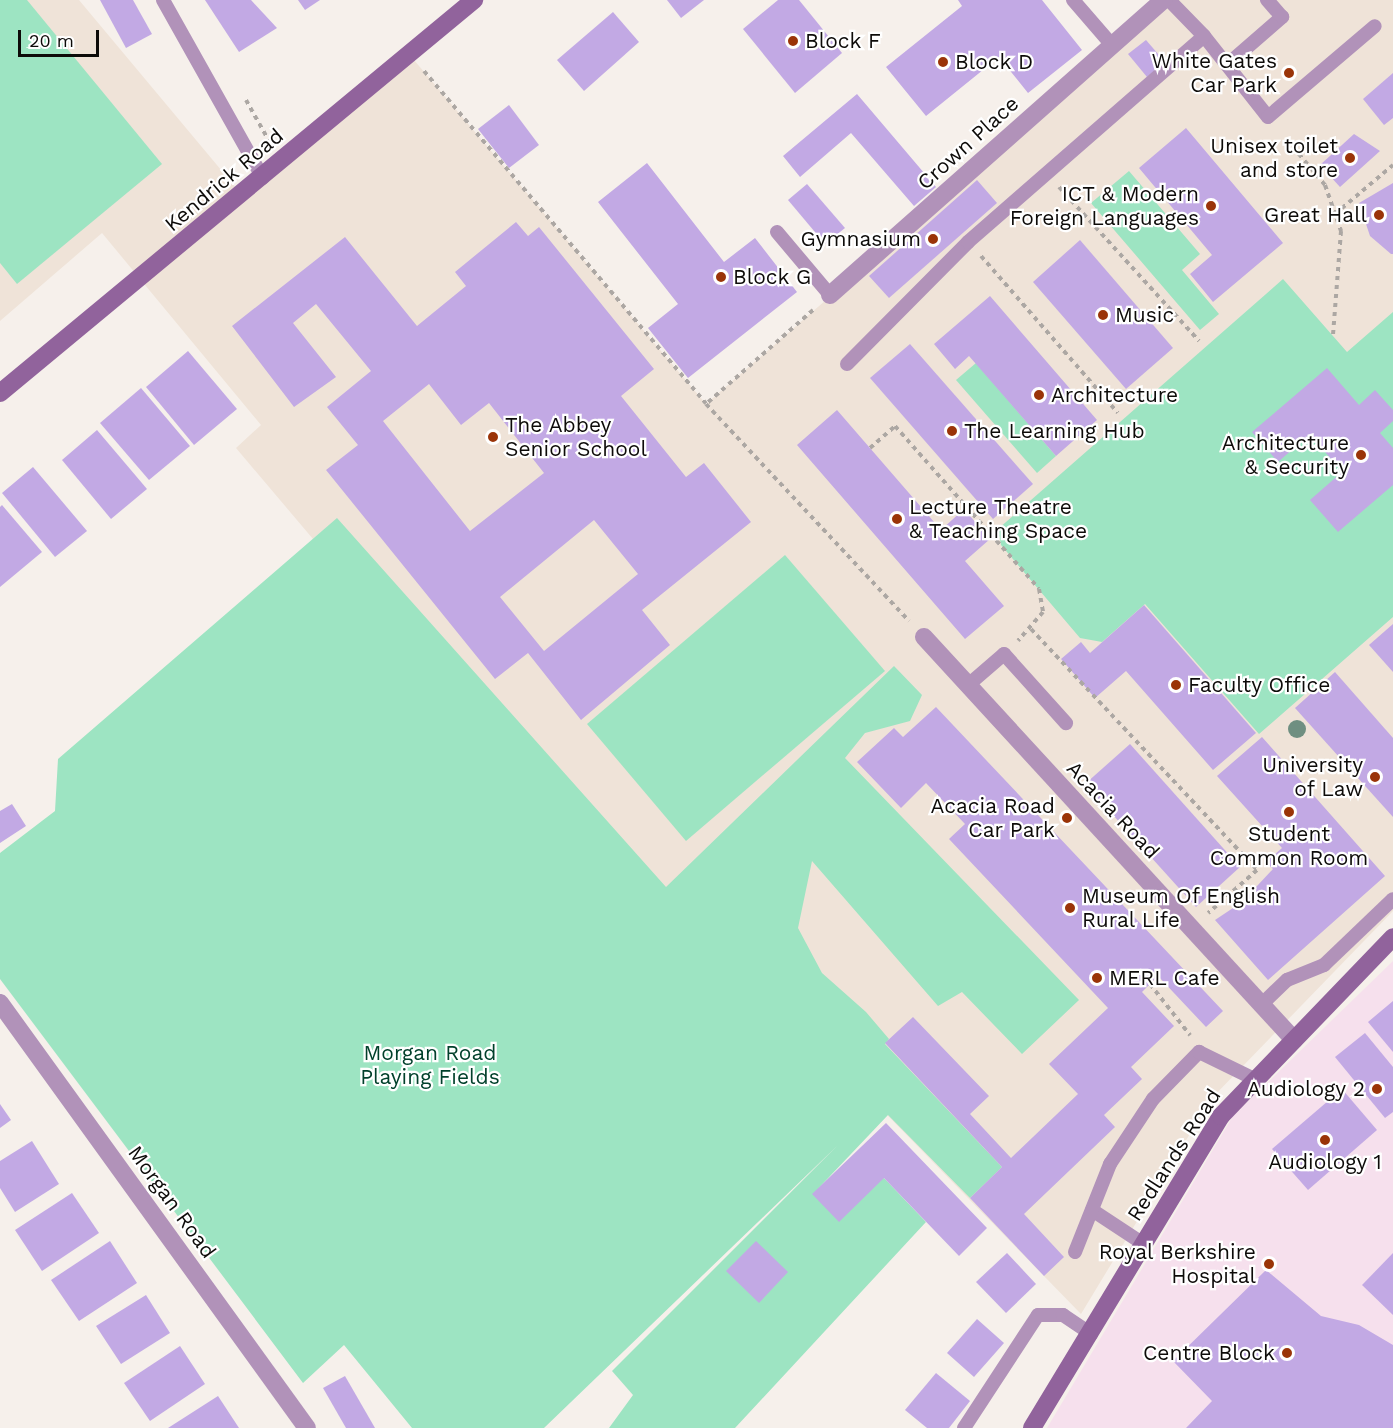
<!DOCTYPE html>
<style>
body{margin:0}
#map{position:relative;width:1393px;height:1428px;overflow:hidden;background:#f6f0eb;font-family:"Work Sans",sans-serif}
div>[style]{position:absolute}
.built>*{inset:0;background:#efe3d8}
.medical>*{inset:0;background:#f6e0ed}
.green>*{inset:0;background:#9de4c2}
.building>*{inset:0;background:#c2a9e4}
.path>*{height:4px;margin-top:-2px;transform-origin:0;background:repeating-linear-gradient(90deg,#aca7a3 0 4.5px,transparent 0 9px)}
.lane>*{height:14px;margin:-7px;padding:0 7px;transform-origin:7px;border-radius:7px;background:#b192b9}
.street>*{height:18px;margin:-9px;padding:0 9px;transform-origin:9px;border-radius:9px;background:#b192b9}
.secondary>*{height:18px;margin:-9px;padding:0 9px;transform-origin:9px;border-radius:9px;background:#91639c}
.trees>*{width:18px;height:18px;margin:-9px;border-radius:50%;background:#6f8f81}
.dots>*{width:16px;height:16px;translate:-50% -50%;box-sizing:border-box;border:3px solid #fff;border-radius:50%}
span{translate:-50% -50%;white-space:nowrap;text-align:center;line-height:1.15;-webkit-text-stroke:4.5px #fff;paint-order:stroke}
.poi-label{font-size:21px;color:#0d0b09}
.left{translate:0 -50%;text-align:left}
.right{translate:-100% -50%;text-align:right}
.street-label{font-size:21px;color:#0d0b09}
.park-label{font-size:21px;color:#01402b}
.scale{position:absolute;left:18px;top:30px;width:81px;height:27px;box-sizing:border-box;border:3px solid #0d0b09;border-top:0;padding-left:8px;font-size:18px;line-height:21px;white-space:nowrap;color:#0d0b09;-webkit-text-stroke:4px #fff;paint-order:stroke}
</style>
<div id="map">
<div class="built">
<div style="clip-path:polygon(0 0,79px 0,242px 195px,408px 53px,706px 404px,1172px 0,1393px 0,1393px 911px,1211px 1099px,1081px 1314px,666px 888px,337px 519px,313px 539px,236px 448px,261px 425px,102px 233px,0 321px)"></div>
</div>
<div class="medical">
<div style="clip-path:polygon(1393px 961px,1393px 1428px,1047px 1428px,1233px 1116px)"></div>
</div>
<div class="green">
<div style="clip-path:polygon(0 0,27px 0,162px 164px,17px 284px,0 263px)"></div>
<div style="clip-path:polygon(1129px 171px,1200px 254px,1182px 270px,1219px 314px,1200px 330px,1091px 203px)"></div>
<div style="clip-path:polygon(1283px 279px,1347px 352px,1393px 312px,1393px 617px,1259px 734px,1145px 604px,1102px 642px,1080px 638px,1001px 545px,998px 529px)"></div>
<div style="clip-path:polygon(976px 363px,1056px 456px,1037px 473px,956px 380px)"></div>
<div style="clip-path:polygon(337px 518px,666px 887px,894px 666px,922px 695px,910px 721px,865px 733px,845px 758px,1079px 1000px,1022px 1054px,962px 992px,938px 1006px,812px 861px,798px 928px,822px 973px,866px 1012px,889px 1039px,885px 1044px,1002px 1167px,970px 1198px,888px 1115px,813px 1194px,884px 1178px,926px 1222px,735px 1428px,609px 1428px,633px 1395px,612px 1371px,837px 1146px,544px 1428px,412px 1428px,344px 1345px,303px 1383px,0 979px,0 853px,55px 811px,58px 759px)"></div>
<div style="clip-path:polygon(785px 555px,885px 671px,686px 841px,587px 724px)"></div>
</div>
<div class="building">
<div style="clip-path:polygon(100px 0,133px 0,152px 34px,126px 48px)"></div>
<div style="clip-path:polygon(205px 0,251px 0,277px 28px,239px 52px)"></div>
<div style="clip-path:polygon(298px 0,320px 0,305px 10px)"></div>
<div style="clip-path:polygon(667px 0,704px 0,681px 18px)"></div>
<div style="clip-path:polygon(778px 0,799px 0,842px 53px,795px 93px,743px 29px)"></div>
<div style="clip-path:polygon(958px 0,1042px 0,1082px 50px,1028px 93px,999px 57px,926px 116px,886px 67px,962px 6px)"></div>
<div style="clip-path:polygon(613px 12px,639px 42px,584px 91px,557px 60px)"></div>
<div style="clip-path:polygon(1146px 40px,1165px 62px,1147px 77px,1128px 54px)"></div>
<div style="clip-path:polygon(1393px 73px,1393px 118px,1384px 125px,1363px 99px)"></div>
<div style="clip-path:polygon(857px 94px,936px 187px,914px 206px,851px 133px,800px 177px,783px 156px)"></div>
<div style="clip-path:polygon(509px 105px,539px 145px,509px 168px,478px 129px)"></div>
<div style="clip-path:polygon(1186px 128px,1283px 243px,1213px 302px,1190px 274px,1212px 255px,1139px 168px)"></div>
<div style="clip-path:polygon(1354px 134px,1380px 151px,1340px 187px,1320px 165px)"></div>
<div style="clip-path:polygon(647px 163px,724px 262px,755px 238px,797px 292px,688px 378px,648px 328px,678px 304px,598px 202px)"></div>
<div style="clip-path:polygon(977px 180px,997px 203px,889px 298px,869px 276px)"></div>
<div style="clip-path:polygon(1393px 183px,1393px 254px,1391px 254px,1370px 236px,1359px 203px)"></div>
<div style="clip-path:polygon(807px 184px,845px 228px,825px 244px,788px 200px)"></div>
<div style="clip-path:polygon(evenodd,516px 222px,528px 236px,539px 227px,654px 369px,621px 396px,686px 477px,704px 463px,751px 522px,642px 610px,670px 645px,581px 720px,528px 653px,495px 679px,326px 470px,358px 445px,327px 407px,371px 371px,316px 304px,293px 323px,336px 377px,294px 407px,232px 326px,345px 237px,417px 326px,466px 286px,455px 272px,516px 222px,429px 384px,461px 425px,489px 403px,544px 473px,470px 531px,383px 421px,429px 384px,516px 222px,594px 520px,638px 574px,544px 651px,500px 597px,594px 520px)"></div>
<div style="clip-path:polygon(1080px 240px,1173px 348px,1126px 389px,1033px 282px)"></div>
<div style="clip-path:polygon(990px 296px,1097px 420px,1056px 456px,969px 356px,955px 369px,934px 344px)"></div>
<div style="clip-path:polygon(910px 344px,1033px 484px,993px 519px,870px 378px)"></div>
<div style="clip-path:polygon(188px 351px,237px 409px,194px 445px,146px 387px)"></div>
<div style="clip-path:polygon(1327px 368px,1359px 405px,1375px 390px,1393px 410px,1393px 421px,1380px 433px,1393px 448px,1393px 485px,1338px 532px,1310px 500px,1342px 472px,1310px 434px,1278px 462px,1252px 432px)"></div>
<div style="clip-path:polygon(141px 388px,190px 446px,149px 480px,100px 423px)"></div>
<div style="clip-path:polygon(837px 410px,941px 530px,964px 509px,990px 539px,965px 561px,1004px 606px,965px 639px,797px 445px)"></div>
<div style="clip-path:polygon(97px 430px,147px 489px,111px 519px,62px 460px)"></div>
<div style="clip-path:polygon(33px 467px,87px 531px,55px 557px,2px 493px)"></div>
<div style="clip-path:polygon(2px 505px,42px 552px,0 587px,0 507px)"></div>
<div style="clip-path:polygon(1144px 605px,1256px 733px,1213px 770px,1126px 671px,1095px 698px,1061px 659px,1081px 642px,1090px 653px)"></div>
<div style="clip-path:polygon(1393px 624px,1393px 672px,1369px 645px)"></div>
<div style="clip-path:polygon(1335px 672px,1393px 738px,1393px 817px,1295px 708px)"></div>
<div style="clip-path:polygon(936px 707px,1223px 1011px,1206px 1027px,1158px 976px,1142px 992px,1174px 1026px,1131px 1067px,1142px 1079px,1104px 1115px,1115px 1127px,1024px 1214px,1064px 1257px,1044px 1276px,970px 1198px,1002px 1167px,885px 1043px,913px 1017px,989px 1096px,970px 1114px,1011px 1158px,1078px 1094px,1049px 1064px,1108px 1008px,949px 839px,965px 824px,926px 783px,901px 808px,857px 762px,894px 728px,903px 737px)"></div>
<div style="clip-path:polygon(1262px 737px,1385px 876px,1268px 980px,1215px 920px,1242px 902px,1273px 869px,1266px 862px,1282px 848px,1217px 776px)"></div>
<div style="clip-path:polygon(1130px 744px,1240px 867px,1196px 907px,1085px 784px)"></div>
<div style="clip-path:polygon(12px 804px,26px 826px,0 843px,0 811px)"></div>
<div style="clip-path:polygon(1393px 1001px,1393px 1052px,1368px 1022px)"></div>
<div style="clip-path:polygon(1365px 1033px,1393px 1067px,1393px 1112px,1385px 1118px,1335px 1057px)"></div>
<div style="clip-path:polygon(1342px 1089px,1377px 1130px,1308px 1190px,1272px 1149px)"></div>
<div style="clip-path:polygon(0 1104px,11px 1120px,0 1128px)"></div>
<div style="clip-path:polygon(886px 1123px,987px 1228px,959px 1256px,884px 1178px,839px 1222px,812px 1194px)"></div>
<div style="clip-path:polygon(32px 1141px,59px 1184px,15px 1212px,0 1188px,0 1161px)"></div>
<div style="clip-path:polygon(72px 1193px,99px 1233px,42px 1271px,15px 1230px)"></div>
<div style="clip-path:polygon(110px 1241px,137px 1283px,79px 1321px,51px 1280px)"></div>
<div style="clip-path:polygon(756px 1241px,788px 1272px,759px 1303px,726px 1271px)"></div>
<div style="clip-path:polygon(1007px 1253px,1036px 1284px,1006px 1313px,976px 1282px)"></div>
<div style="clip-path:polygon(1393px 1253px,1393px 1315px,1362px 1285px)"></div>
<div style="clip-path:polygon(1266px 1270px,1321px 1316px,1359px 1325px,1393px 1345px,1393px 1428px,1186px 1428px,1212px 1401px,1173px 1361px)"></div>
<div style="clip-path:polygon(146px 1295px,170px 1333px,121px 1364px,96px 1326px)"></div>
<div style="clip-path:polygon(977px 1319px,1004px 1343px,974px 1377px,947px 1353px)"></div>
<div style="clip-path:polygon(180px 1346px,205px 1384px,150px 1421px,124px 1383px)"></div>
<div style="clip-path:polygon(936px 1373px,970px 1401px,949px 1428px,927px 1428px,905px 1410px)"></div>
<div style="clip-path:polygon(345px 1376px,375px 1428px,346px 1428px,323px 1388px)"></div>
<div style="clip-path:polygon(218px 1396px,239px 1428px,168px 1428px)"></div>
</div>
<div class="path">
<div style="left:424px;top:71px;width:436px;rotate:49.7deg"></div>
<div style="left:246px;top:100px;width:47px;rotate:60.7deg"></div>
<div style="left:1293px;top:147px;width:50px;rotate:49.9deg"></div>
<div style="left:1325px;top:185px;width:49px;rotate:70.8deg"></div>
<div style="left:1341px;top:231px;width:104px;rotate:94.4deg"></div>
<div style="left:1059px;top:187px;width:208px;rotate:47.7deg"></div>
<div style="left:1335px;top:214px;width:76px;rotate:-40.2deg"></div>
<div style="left:981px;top:256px;width:208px;rotate:48.9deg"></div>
<div style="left:813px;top:310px;width:142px;rotate:138.7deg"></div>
<div style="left:706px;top:404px;width:297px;rotate:46.9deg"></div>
<div style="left:870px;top:448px;width:33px;rotate:-41deg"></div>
<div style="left:895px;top:426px;width:217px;rotate:48.5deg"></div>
<div style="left:1039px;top:589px;width:23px;rotate:80deg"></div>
<div style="left:1043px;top:612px;width:38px;rotate:131deg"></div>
<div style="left:1031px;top:629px;width:330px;rotate:46.8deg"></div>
<div style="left:1257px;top:870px;width:65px;rotate:138.7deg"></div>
<div style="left:1150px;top:984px;width:65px;rotate:51.9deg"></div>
</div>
<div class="lane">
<div style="left:163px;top:0;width:204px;rotate:60.7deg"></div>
<div style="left:1073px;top:0;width:60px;rotate:49.1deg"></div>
<div style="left:1204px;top:36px;width:103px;rotate:51.7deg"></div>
<div style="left:1268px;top:117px;width:140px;rotate:-40.4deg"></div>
<div style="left:1228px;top:64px;width:72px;rotate:-41deg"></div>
<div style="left:1282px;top:17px;width:23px;rotate:-131deg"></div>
<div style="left:777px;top:232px;width:82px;rotate:49.9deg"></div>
<div style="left:847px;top:364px;width:172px;rotate:-45.2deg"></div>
<div style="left:968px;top:242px;width:313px;rotate:-41.1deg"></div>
<div style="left:1204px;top:36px;width:50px;rotate:-134.2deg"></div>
<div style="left:967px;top:686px;width:49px;rotate:-40.9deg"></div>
<div style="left:1004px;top:654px;width:93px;rotate:48.1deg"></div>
<div style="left:1262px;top:1004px;width:35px;rotate:-44deg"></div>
<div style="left:1287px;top:980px;width:40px;rotate:-22deg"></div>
<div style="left:1324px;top:965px;width:95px;rotate:-43.7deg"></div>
<div style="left:1092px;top:1210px;width:60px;rotate:33.4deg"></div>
<div style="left:1075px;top:1252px;width:95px;rotate:-68.3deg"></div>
<div style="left:1110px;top:1164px;width:78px;rotate:-56.5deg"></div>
<div style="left:1153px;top:1099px;width:66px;rotate:-45.6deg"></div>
<div style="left:1199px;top:1052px;width:61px;rotate:26.1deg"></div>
<div style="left:964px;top:1428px;width:135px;rotate:-56.8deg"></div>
<div style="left:1038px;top:1315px;width:25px"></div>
<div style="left:1063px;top:1315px;width:34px;rotate:34deg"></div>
</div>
<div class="street">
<div style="left:830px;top:295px;width:445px;rotate:-41.5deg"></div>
<div style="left:924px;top:637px;width:547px;rotate:47.44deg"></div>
<div style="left:0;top:1003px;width:524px;rotate:54.16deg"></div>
</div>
<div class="secondary">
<div style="left:0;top:393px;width:616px;rotate:-39.66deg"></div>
<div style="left:1032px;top:1428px;width:365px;rotate:-58.8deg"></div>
<div style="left:1221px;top:1116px;width:248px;rotate:-46.1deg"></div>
</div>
<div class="trees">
<div style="left:1297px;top:729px"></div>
</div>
<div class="dots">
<div style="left:793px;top:41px;background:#9a3408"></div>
<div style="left:943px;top:62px;background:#9a3408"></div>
<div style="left:1289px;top:73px;background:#9a3408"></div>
<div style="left:1350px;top:158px;background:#9a3408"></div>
<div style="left:1211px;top:206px;background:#9a3408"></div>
<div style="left:1379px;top:215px;background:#9a3408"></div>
<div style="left:933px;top:239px;background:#9a3408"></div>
<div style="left:721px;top:277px;background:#9a3408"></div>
<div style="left:1103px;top:315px;background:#9a3408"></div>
<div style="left:1039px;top:395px;background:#9a3408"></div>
<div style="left:952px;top:431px;background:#9a3408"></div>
<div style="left:493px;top:437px;background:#9a3408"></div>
<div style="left:1361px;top:455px;background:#9a3408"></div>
<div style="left:897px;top:519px;background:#9a3408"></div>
<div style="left:1176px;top:685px;background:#9a3408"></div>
<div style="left:1375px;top:777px;background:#9a3408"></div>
<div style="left:1289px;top:812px;background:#9a3408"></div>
<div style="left:1067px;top:818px;background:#9a3408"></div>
<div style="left:1070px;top:908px;background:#9a3408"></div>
<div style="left:1097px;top:978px;background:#9a3408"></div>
<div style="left:1377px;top:1089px;background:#9a3408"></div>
<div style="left:1325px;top:1140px;background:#9a3408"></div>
<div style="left:1269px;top:1264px;background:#9a3408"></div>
<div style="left:1287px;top:1353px;background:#9a3408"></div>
</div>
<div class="poi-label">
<span class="left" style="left:805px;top:41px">Block F</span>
<span class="right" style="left:1277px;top:73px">White Gates<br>Car Park</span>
<span class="left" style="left:955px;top:62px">Block D</span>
<span class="right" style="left:1338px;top:158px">Unisex toilet<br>and store</span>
<span class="right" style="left:1199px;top:206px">ICT &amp; Modern<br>Foreign Languages</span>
<span class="right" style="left:1367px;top:215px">Great Hall</span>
<span class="right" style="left:921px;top:239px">Gymnasium</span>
<span class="left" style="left:733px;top:277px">Block G</span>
<span class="left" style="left:1115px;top:315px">Music</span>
<span class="left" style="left:1051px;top:395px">Architecture</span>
<span class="left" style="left:505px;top:437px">The Abbey<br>Senior School</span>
<span class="left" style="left:964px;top:431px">The Learning Hub</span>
<span class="right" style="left:1349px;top:455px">Architecture<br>&amp; Security</span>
<span class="left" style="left:909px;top:519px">Lecture Theatre<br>&amp; Teaching Space</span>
<span class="left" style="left:1188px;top:685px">Faculty Office</span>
<span class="right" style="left:1363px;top:777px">University<br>of Law</span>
<span class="right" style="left:1055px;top:818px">Acacia Road<br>Car Park</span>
<span style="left:1289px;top:846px">Student<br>Common Room</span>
<span class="left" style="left:1082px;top:908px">Museum Of English<br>Rural Life</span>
<span class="left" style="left:1109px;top:978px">MERL Cafe</span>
<span class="right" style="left:1365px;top:1089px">Audiology 2</span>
<span style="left:1325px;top:1162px">Audiology 1</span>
<span class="right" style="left:1256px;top:1264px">Royal Berkshire<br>Hospital</span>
<span class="right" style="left:1275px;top:1353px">Centre Block</span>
</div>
<div class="street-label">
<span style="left:968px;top:143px;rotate:-42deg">Crown Place</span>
<span style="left:224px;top:180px;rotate:-40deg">Kendrick Road</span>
<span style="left:1113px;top:810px;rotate:47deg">Acacia Road</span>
<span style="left:1174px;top:1155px;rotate:-57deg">Redlands Road</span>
<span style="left:172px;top:1202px;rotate:54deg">Morgan Road</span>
</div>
<div class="park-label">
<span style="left:430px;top:1065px">Morgan Road<br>Playing Fields</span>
</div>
<div class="scale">20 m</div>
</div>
